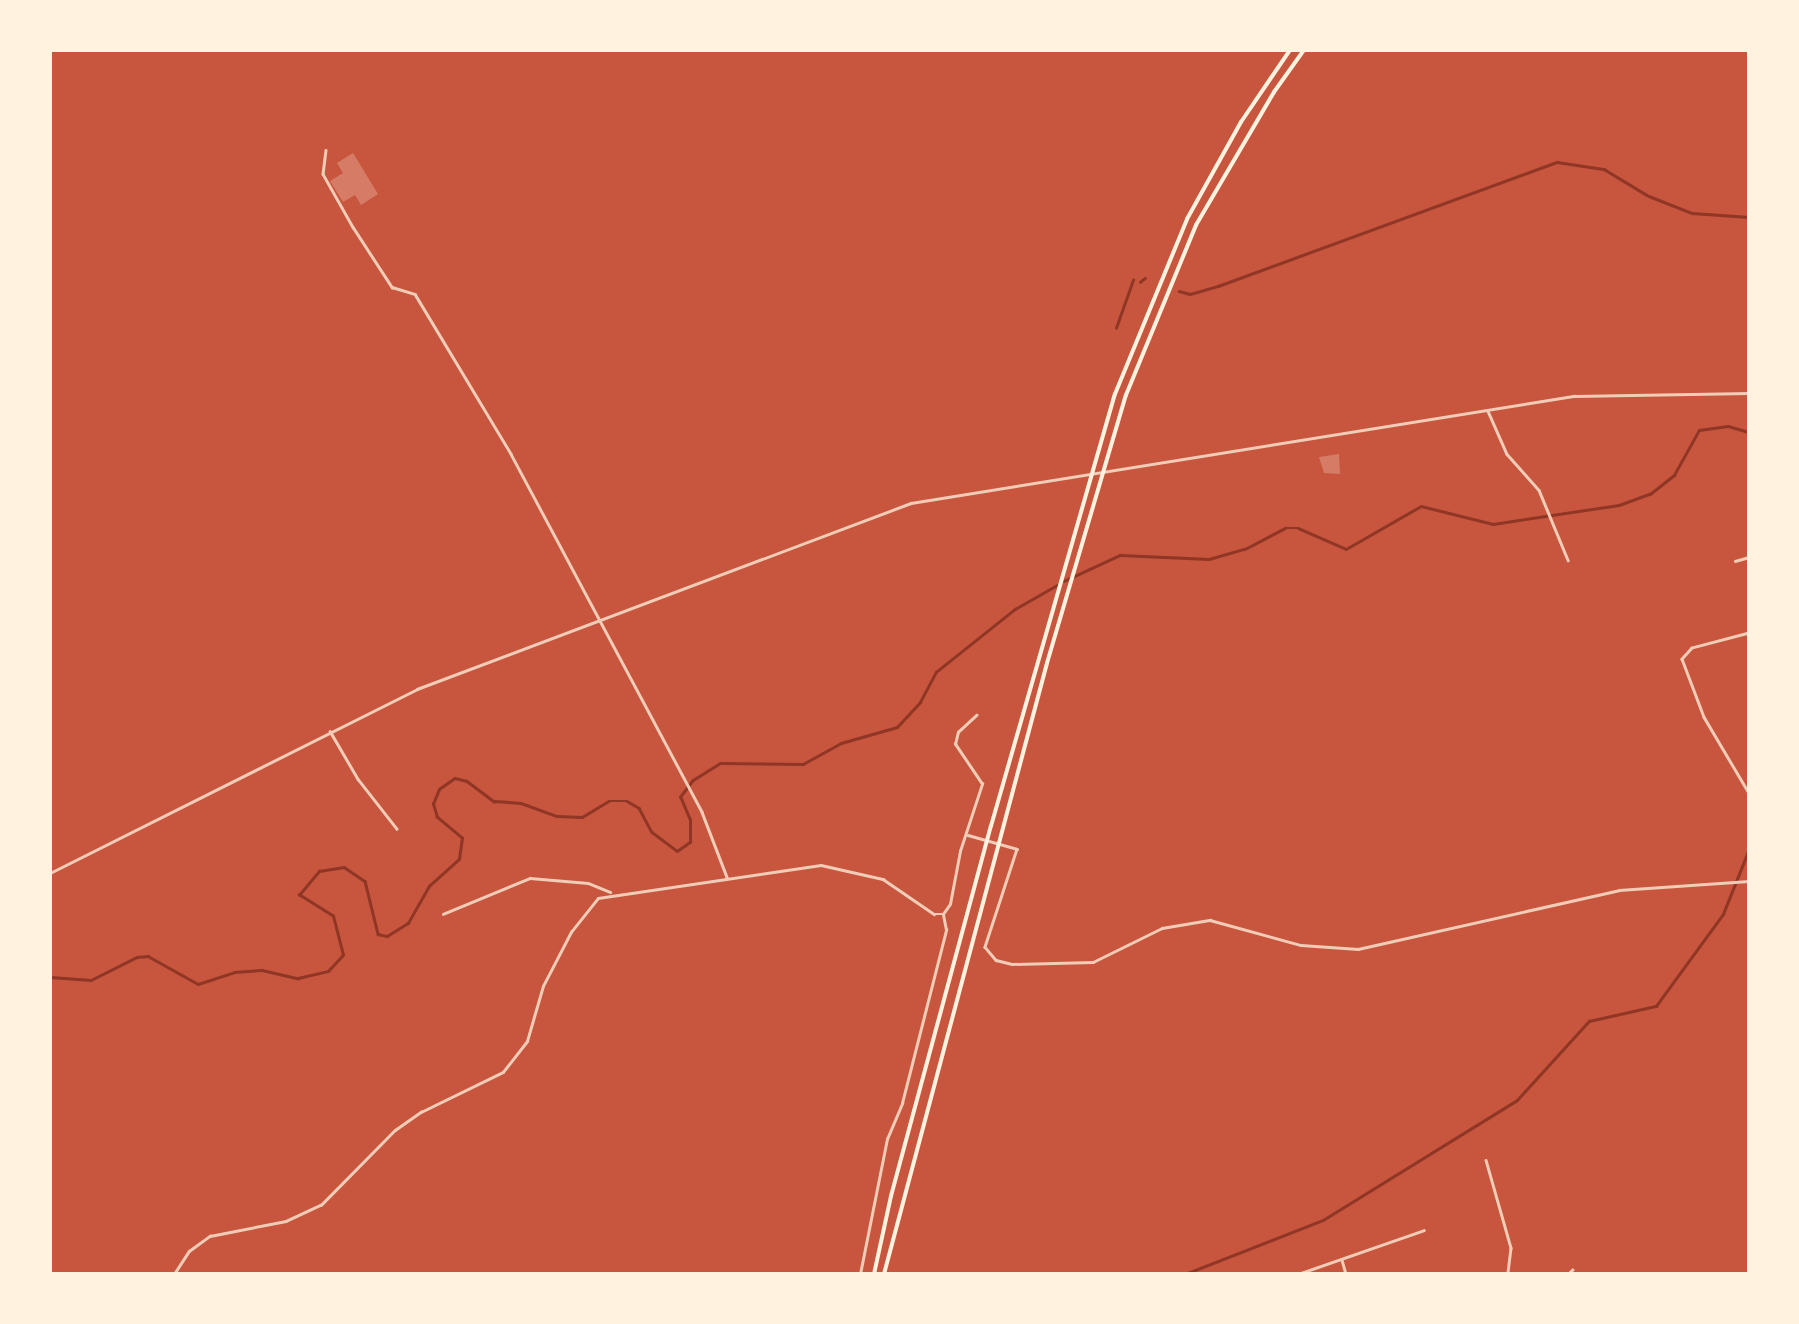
<!DOCTYPE html>
<style>
body{margin:0}
#map{position:relative;width:1799px;height:1324px;overflow:hidden;background:#c8553d;font-family:Signika,sans-serif}
div>[style]{position:absolute}
.stream>*{height:2.5px;margin:-1.25px;padding:0 1.25px;transform-origin:1.25px;border-radius:1.25px;background:#8f3625}
.building>*{inset:0;background:#d67c66}
.minor>*{height:2.5px;margin:-1.25px;padding:0 1.25px;transform-origin:1.25px;border-radius:1.25px;background:#f1ccb7}
.tertiary>*{height:2.5px;margin:-1.25px;padding:0 1.25px;transform-origin:1.25px;border-radius:1.25px;background:#f1ccb7}
.primary>*{height:4px;margin:-2px;padding:0 2px;transform-origin:2px;border-radius:2px;background:#fff3e0}
span{translate:-50% -50%;white-space:nowrap;text-align:center;line-height:1.15;-webkit-text-stroke:8px #fff3e0;paint-order:stroke}
.frame{position:absolute;inset:0;border:52px solid #fff3e0;pointer-events:none}
</style>
<div id="map">
<div class="stream">
<div style="left:1649px;top:196px;width:46px;rotate:21.6deg"></div>
<div style="left:1692px;top:213px;width:57px;rotate:4deg"></div>
<div style="left:1140px;top:282px;width:6px;rotate:-39deg"></div>
<div style="left:1179px;top:291px;width:11px;rotate:15deg"></div>
<div style="left:1190px;top:294px;width:29px;rotate:-16deg"></div>
<div style="left:1218px;top:286px;width:361px;rotate:-20.1deg"></div>
<div style="left:1557px;top:162px;width:48px;rotate:8.5deg"></div>
<div style="left:1604px;top:169px;width:50px;rotate:31.2deg"></div>
<div style="left:1116px;top:328px;width:51px;rotate:-70.5deg"></div>
<div style="left:1064px;top:581px;width:62px;rotate:-24.9deg"></div>
<div style="left:1120px;top:555px;width:89px;rotate:2.6deg"></div>
<div style="left:1209px;top:559px;width:37px;rotate:-16deg"></div>
<div style="left:1245px;top:549px;width:45px;rotate:-27.7deg"></div>
<div style="left:1285px;top:528px;width:13px"></div>
<div style="left:1298px;top:528px;width:52px;rotate:23.6deg"></div>
<div style="left:1346px;top:549px;width:86px;rotate:-29.8deg"></div>
<div style="left:1421px;top:506px;width:74px;rotate:14deg"></div>
<div style="left:1493px;top:524px;width:127px;rotate:-8.6deg"></div>
<div style="left:1619px;top:505px;width:33px;rotate:-20deg"></div>
<div style="left:1650px;top:494px;width:31px;rotate:-38deg"></div>
<div style="left:1674px;top:475px;width:51px;rotate:-60.9deg"></div>
<div style="left:1699px;top:430px;width:29px;rotate:-8deg"></div>
<div style="left:1728px;top:426px;width:22px;rotate:16deg"></div>
<div style="left:50px;top:977px;width:41px;rotate:4.2deg"></div>
<div style="left:91px;top:980px;width:51px;rotate:-26.6deg"></div>
<div style="left:137px;top:957px;width:11px;rotate:-5deg"></div>
<div style="left:148px;top:956px;width:57px;rotate:29.2deg"></div>
<div style="left:198px;top:984px;width:38px;rotate:-18deg"></div>
<div style="left:234px;top:972px;width:28px;rotate:-4deg"></div>
<div style="left:262px;top:970px;width:37px;rotate:13deg"></div>
<div style="left:298px;top:978px;width:31px;rotate:-13deg"></div>
<div style="left:328px;top:971px;width:22px;rotate:-47deg"></div>
<div style="left:343px;top:955px;width:40px;rotate:-104.4deg"></div>
<div style="left:333px;top:916px;width:40px;rotate:-148deg"></div>
<div style="left:299px;top:895px;width:31px;rotate:-50deg"></div>
<div style="left:319px;top:871px;width:25px;rotate:-9deg"></div>
<div style="left:344px;top:867px;width:25px;rotate:34deg"></div>
<div style="left:365px;top:881px;width:55px;rotate:76.2deg"></div>
<div style="left:378px;top:934px;width:9px;rotate:13deg"></div>
<div style="left:387px;top:936px;width:25px;rotate:-32deg"></div>
<div style="left:408px;top:923px;width:43px;rotate:-60.4deg"></div>
<div style="left:429px;top:886px;width:40px;rotate:-42deg"></div>
<div style="left:459px;top:859px;width:21px;rotate:-82deg"></div>
<div style="left:462px;top:838px;width:33px;rotate:-140deg"></div>
<div style="left:437px;top:817px;width:14px;rotate:-107deg"></div>
<div style="left:433px;top:804px;width:16px;rotate:-68deg"></div>
<div style="left:439px;top:789px;width:19px;rotate:-35deg"></div>
<div style="left:455px;top:778px;width:12px;rotate:14deg"></div>
<div style="left:467px;top:781px;width:34px;rotate:37deg"></div>
<div style="left:494px;top:801px;width:27px;rotate:4deg"></div>
<div style="left:521px;top:803px;width:38px;rotate:20deg"></div>
<div style="left:557px;top:816px;width:25px;rotate:2deg"></div>
<div style="left:582px;top:817px;width:31px;rotate:-31deg"></div>
<div style="left:609px;top:801px;width:18px"></div>
<div style="left:627px;top:801px;width:14px;rotate:30deg"></div>
<div style="left:639px;top:808px;width:27px;rotate:62deg"></div>
<div style="left:652px;top:832px;width:31px;rotate:37deg"></div>
<div style="left:677px;top:851px;width:16px;rotate:-35deg"></div>
<div style="left:690px;top:842px;width:22px;rotate:-90deg"></div>
<div style="left:690px;top:820px;width:25px;rotate:-113deg"></div>
<div style="left:680px;top:797px;width:21px;rotate:-53deg"></div>
<div style="left:693px;top:780px;width:32px;rotate:-32deg"></div>
<div style="left:720px;top:763px;width:83px;rotate:0.7deg"></div>
<div style="left:803px;top:764px;width:43px;rotate:-28.9deg"></div>
<div style="left:841px;top:743px;width:58px;rotate:-15.9deg"></div>
<div style="left:897px;top:727px;width:34px;rotate:-47deg"></div>
<div style="left:920px;top:702px;width:34px;rotate:-62deg"></div>
<div style="left:936px;top:672px;width:101px;rotate:-38.6deg"></div>
<div style="left:1015px;top:609px;width:48px;rotate:-29.7deg"></div>
<div style="left:1185px;top:1274px;width:148px;rotate:-21.4deg"></div>
<div style="left:1323px;top:1220px;width:228px;rotate:-31.7deg"></div>
<div style="left:1517px;top:1100px;width:107px;rotate:-47.7deg"></div>
<div style="left:1589px;top:1021px;width:69px;rotate:-12.6deg"></div>
<div style="left:1656px;top:1006px;width:114px;rotate:-53.9deg"></div>
<div style="left:1723px;top:914px;width:70px;rotate:-68.2deg"></div>
</div>
<div class="building">
<div style="clip-path:polygon(353px 153px,378px 194px,361px 205px,355px 195px,343px 202px,330px 181px,343px 173px,337px 163px)"></div>
<div style="clip-path:polygon(1339px 454px,1340px 474px,1324px 473px,1319px 457px)"></div>
</div>
<div class="minor">
<div style="left:326px;top:150px;width:24px;rotate:97deg"></div>
<div style="left:323px;top:174px;width:61px;rotate:60.5deg"></div>
<div style="left:353px;top:227px;width:72px;rotate:57deg"></div>
<div style="left:392px;top:287px;width:24px;rotate:17deg"></div>
<div style="left:415px;top:294px;width:187px;rotate:59deg"></div>
<div style="left:511px;top:454px;width:406px;rotate:61.9deg"></div>
<div style="left:702px;top:812px;width:70px;rotate:69deg"></div>
<div style="left:1488px;top:411px;width:47px;rotate:66.2deg"></div>
<div style="left:1507px;top:454px;width:48px;rotate:48.4deg"></div>
<div style="left:1539px;top:490px;width:76px;rotate:67.5deg"></div>
<div style="left:1735px;top:561px;width:15px;rotate:-16deg"></div>
<div style="left:1749px;top:633px;width:59px;rotate:165.3deg"></div>
<div style="left:1692px;top:648px;width:15px;rotate:132deg"></div>
<div style="left:1682px;top:659px;width:62px;rotate:69.2deg"></div>
<div style="left:1704px;top:717px;width:88px;rotate:59.4deg"></div>
<div style="left:330px;top:731px;width:56px;rotate:59.7deg"></div>
<div style="left:358px;top:779px;width:63px;rotate:52deg"></div>
<div style="left:968px;top:835px;width:51px;rotate:15.9deg"></div>
<div style="left:1017px;top:849px;width:103px;rotate:108.1deg"></div>
<div style="left:985px;top:947px;width:17px;rotate:50deg"></div>
<div style="left:996px;top:960px;width:16px;rotate:14deg"></div>
<div style="left:1012px;top:964px;width:81px;rotate:-1.4deg"></div>
<div style="left:1093px;top:962px;width:77px;rotate:-26.2deg"></div>
<div style="left:1162px;top:928px;width:49px;rotate:-9.5deg"></div>
<div style="left:1210px;top:920px;width:94px;rotate:15.4deg"></div>
<div style="left:1301px;top:945px;width:57px;rotate:4deg"></div>
<div style="left:1358px;top:949px;width:268px;rotate:-12.7deg"></div>
<div style="left:1619px;top:890px;width:130px;rotate:-4deg"></div>
<div style="left:443px;top:914px;width:94px;rotate:-22.5deg"></div>
<div style="left:530px;top:878px;width:58px;rotate:4.9deg"></div>
<div style="left:588px;top:883px;width:24px;rotate:22deg"></div>
<div style="left:1486px;top:1160px;width:91px;rotate:74.1deg"></div>
<div style="left:1511px;top:1248px;width:26px;rotate:97deg"></div>
<div style="left:1342px;top:1260px;width:15px;rotate:74deg"></div>
<div style="left:174px;top:1274px;width:27px;rotate:-57deg"></div>
<div style="left:189px;top:1251px;width:26px;rotate:-36deg"></div>
<div style="left:210px;top:1236px;width:77px;rotate:-11.2deg"></div>
<div style="left:286px;top:1221px;width:38px;rotate:-25deg"></div>
<div style="left:321px;top:1205px;width:105px;rotate:-45.4deg"></div>
<div style="left:395px;top:1130px;width:32px;rotate:-35deg"></div>
<div style="left:421px;top:1112px;width:91px;rotate:-26deg"></div>
<div style="left:503px;top:1072px;width:39px;rotate:-52deg"></div>
<div style="left:527px;top:1041px;width:57px;rotate:-73.8deg"></div>
<div style="left:543px;top:986px;width:61px;rotate:-62.6deg"></div>
<div style="left:571px;top:932px;width:43px;rotate:-51.5deg"></div>
<div style="left:598px;top:898px;width:225px;rotate:-8.4deg"></div>
<div style="left:821px;top:865px;width:64px;rotate:12.7deg"></div>
<div style="left:883px;top:879px;width:62px;rotate:34.5deg"></div>
<div style="left:934px;top:914px;width:9px"></div>
<div style="left:943px;top:914px;width:12px;rotate:-55deg"></div>
<div style="left:950px;top:904px;width:54px;rotate:-79.3deg"></div>
<div style="left:960px;top:851px;width:71px;rotate:-71.8deg"></div>
<div style="left:982px;top:784px;width:48px;rotate:-124deg"></div>
<div style="left:955px;top:744px;width:12px;rotate:-76deg"></div>
<div style="left:958px;top:732px;width:25px;rotate:-43deg"></div>
<div style="left:860px;top:1274px;width:138px;rotate:-78.7deg"></div>
<div style="left:887px;top:1139px;width:39px;rotate:-67deg"></div>
<div style="left:902px;top:1103px;width:179px;rotate:-75.7deg"></div>
<div style="left:946px;top:930px;width:16px;rotate:-101deg"></div>
<div style="left:1298px;top:1274px;width:133px;rotate:-19.2deg"></div>
<div style="left:1568px;top:1274px;width:6px;rotate:-45deg"></div>
</div>
<div class="tertiary">
<div style="left:50px;top:873px;width:411px;rotate:-26.6deg"></div>
<div style="left:417px;top:689px;width:528px;rotate:-20.63deg"></div>
<div style="left:911px;top:503px;width:672px;rotate:-9.17deg"></div>
<div style="left:1574px;top:396px;width:175px;rotate:-1deg"></div>
</div>
<div class="primary">
<div style="left:874px;top:1274px;width:80px;rotate:-77.7deg"></div>
<div style="left:891px;top:1196px;width:383px;rotate:-74.9deg"></div>
<div style="left:991px;top:826px;width:449px;rotate:-74deg"></div>
<div style="left:1115px;top:394px;width:189px;rotate:-67.6deg"></div>
<div style="left:1187px;top:219px;width:111px;rotate:-60.9deg"></div>
<div style="left:1241px;top:122px;width:87px;rotate:-55.8deg"></div>
<div style="left:884px;top:1274px;width:632px;rotate:-75.06deg"></div>
<div style="left:1047px;top:663px;width:279px;rotate:-73.6deg"></div>
<div style="left:1126px;top:395px;width:184px;rotate:-67.6deg"></div>
<div style="left:1196px;top:225px;width:154px;rotate:-59.6deg"></div>
<div style="left:1274px;top:92px;width:52px;rotate:-54.5deg"></div>
</div>
<div class="frame"></div>
</div>
